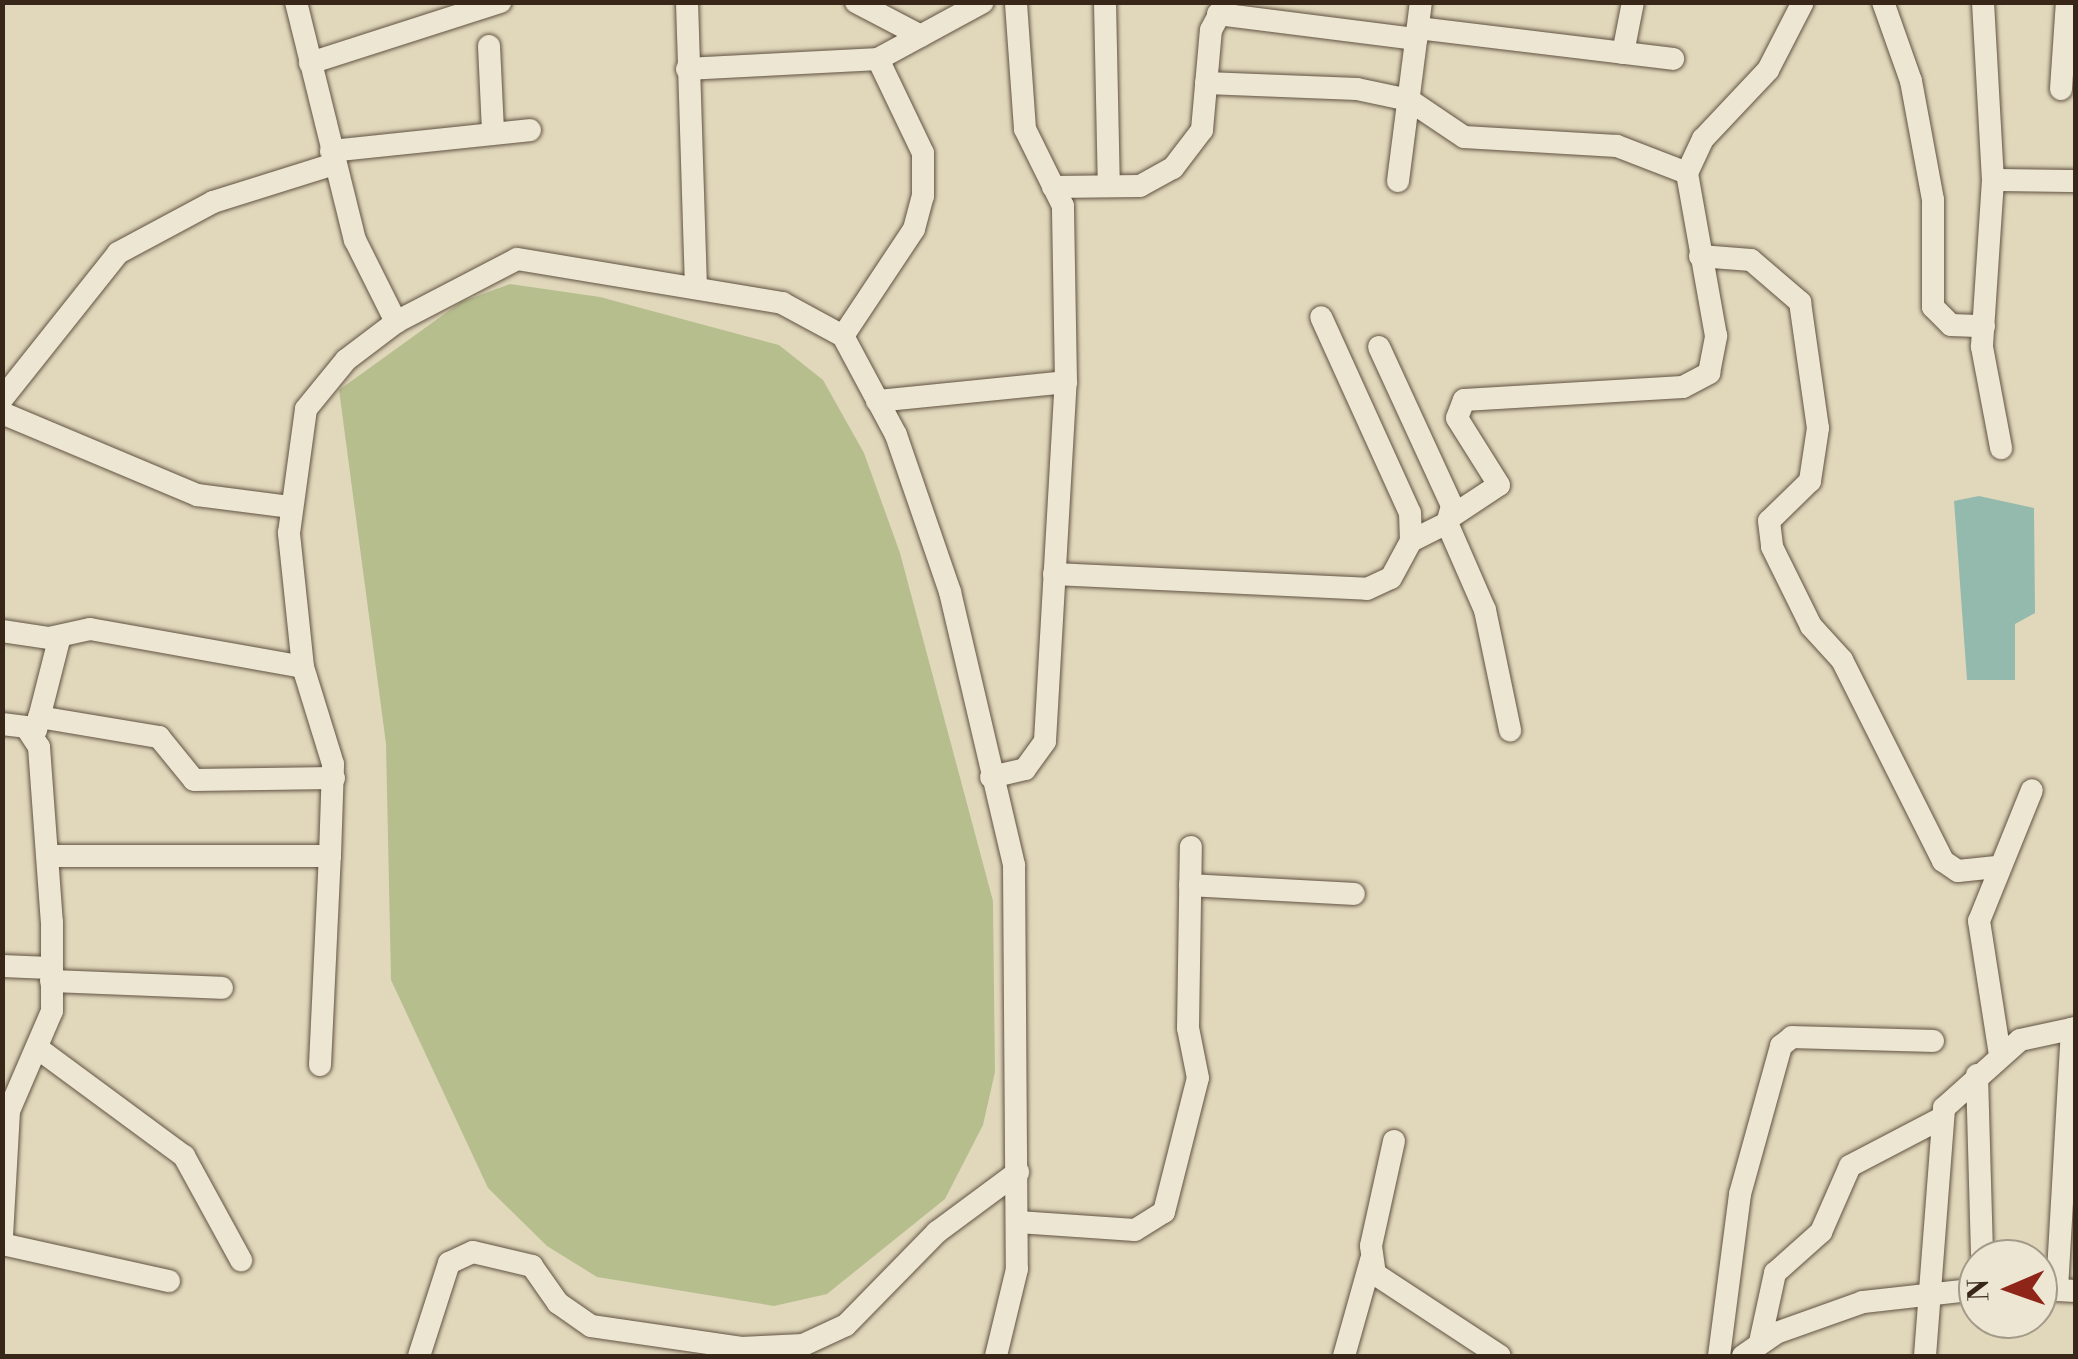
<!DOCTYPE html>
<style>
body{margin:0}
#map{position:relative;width:2078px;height:1359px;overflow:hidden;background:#e1d8bc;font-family:"Libre Bodoni",serif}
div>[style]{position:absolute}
.green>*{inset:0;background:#b7be8e}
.water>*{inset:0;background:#94baae}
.roads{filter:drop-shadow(0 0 2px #625342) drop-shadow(0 0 2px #625342)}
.minor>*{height:22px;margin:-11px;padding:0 11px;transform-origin:11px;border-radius:11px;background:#ece6d3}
span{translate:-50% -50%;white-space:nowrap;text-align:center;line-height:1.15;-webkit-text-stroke:8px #ece6d3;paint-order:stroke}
.frame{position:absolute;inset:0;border:5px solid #382719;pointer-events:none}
.north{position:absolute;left:1958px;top:1239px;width:100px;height:100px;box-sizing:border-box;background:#ece6d3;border:2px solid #a49a89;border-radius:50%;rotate:268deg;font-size:28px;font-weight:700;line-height:40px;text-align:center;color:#382719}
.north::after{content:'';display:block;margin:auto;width:35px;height:45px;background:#8f2418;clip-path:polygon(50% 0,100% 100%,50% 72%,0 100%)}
</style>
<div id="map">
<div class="green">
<div style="clip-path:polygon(510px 284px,600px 297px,779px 345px,823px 380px,864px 453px,900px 553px,993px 901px,995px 1072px,983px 1125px,945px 1199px,827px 1294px,774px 1306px,597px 1277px,547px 1246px,488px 1188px,391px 980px,386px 744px,339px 390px,461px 302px)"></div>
</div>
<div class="water">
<div style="clip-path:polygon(1979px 496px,2034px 508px,2035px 613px,2015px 624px,2015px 680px,1967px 680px,1954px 501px)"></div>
</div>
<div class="roads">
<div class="minor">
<div style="left:296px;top:2px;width:245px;rotate:76.1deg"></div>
<div style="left:355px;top:240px;width:92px;rotate:63.4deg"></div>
<div style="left:687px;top:2px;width:284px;rotate:88.2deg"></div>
<div style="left:856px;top:2px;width:73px;rotate:27.6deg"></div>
<div style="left:1105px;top:2px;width:184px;rotate:88.8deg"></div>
<div style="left:1883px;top:2px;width:84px;rotate:70.5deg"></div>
<div style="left:1911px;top:81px;width:121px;rotate:79.5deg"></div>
<div style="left:1933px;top:200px;width:107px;rotate:90deg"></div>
<div style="left:1933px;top:307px;width:25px;rotate:45deg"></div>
<div style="left:1951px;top:325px;width:33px;rotate:2deg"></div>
<div style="left:1983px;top:2px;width:178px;rotate:86.8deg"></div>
<div style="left:1993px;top:180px;width:167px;rotate:93.8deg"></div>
<div style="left:1982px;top:347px;width:103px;rotate:79.3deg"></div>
<div style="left:1218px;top:14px;width:200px;rotate:7.2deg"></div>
<div style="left:1418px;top:28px;width:257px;rotate:6.9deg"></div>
<div style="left:489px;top:46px;width:86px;rotate:87.3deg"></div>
<div style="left:1623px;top:53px;width:52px;rotate:-78.9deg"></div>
<div style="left:310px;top:63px;width:200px;rotate:-17.8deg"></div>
<div style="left:687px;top:69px;width:191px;rotate:-3deg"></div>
<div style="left:878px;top:59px;width:119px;rotate:-28.5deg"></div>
<div style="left:1206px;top:83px;width:151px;rotate:2.3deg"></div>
<div style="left:1357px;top:89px;width:53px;rotate:11.9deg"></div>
<div style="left:1409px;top:100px;width:66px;rotate:33.9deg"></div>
<div style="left:1464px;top:137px;width:153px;rotate:3.4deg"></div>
<div style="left:1617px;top:146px;width:75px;rotate:21.1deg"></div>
<div style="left:2061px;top:89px;width:87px;rotate:-86.1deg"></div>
<div style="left:331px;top:151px;width:200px;rotate:-6deg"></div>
<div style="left:1993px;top:180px;width:83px;rotate:0.7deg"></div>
<div style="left:1398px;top:181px;width:180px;rotate:-82.7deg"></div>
<div style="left:1053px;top:187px;width:87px;rotate:-0.7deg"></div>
<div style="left:1140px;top:186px;width:38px;rotate:-29deg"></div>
<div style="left:1173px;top:168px;width:48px;rotate:-52.7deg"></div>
<div style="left:1202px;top:130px;width:100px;rotate:-84.9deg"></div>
<div style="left:1211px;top:30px;width:32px;rotate:-62deg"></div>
<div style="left:1700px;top:256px;width:51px;rotate:4.5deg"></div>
<div style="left:1751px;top:260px;width:65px;rotate:40.6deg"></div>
<div style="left:1800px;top:302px;width:127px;rotate:81.9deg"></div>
<div style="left:1818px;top:428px;width:54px;rotate:98.6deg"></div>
<div style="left:1810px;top:481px;width:57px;rotate:135.7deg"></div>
<div style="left:1769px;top:521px;width:26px;rotate:83deg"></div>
<div style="left:1772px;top:547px;width:88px;rotate:63.7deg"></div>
<div style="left:1811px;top:626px;width:46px;rotate:47.6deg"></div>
<div style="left:1842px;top:660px;width:225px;rotate:63.3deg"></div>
<div style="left:1943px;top:861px;width:18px;rotate:34deg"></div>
<div style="left:1958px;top:871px;width:36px;rotate:-6deg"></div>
<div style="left:843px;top:336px;width:128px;rotate:-56.4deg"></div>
<div style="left:914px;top:229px;width:34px;rotate:-75deg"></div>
<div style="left:923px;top:196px;width:43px;rotate:-90deg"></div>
<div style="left:923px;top:153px;width:104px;rotate:-115.6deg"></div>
<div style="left:1379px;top:347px;width:175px;rotate:65.3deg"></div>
<div style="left:1452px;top:506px;width:18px;rotate:106deg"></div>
<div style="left:1447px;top:523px;width:40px;rotate:153.4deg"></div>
<div style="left:2px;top:399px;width:186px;rotate:-51.5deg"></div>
<div style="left:118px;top:253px;width:108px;rotate:-28.2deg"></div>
<div style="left:213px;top:202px;width:127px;rotate:-17.4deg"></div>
<div style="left:877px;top:401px;width:190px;rotate:-5.7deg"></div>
<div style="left:2px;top:413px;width:212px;rotate:22.8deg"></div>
<div style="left:197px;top:495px;width:95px;rotate:7.3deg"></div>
<div style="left:1452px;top:516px;width:56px;rotate:-33.4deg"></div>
<div style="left:1499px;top:485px;width:79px;rotate:-122.1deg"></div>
<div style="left:1457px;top:418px;width:19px;rotate:-69deg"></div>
<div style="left:1464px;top:400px;width:219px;rotate:-3.4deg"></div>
<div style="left:1683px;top:387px;width:30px;rotate:-28deg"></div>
<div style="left:1709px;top:373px;width:38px;rotate:-79deg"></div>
<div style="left:1716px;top:336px;width:166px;rotate:-100.1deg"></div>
<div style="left:1687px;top:173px;width:38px;rotate:-65deg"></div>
<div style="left:1703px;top:139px;width:95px;rotate:-46.7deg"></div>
<div style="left:1768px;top:70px;width:76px;rotate:-62.8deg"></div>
<div style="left:1447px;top:523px;width:95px;rotate:66.4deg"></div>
<div style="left:1485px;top:610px;width:123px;rotate:78.2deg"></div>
<div style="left:1054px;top:574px;width:313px;rotate:2.7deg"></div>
<div style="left:1367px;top:589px;width:26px;rotate:-25deg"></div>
<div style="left:1391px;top:578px;width:42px;rotate:-61.6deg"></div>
<div style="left:1411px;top:541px;width:28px;rotate:-92deg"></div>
<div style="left:1410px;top:513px;width:215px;rotate:-114.4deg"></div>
<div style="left:2px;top:631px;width:48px;rotate:8.5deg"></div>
<div style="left:49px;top:638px;width:42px;rotate:-12.4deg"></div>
<div style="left:90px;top:629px;width:216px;rotate:10.1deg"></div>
<div style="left:39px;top:717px;width:122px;rotate:9.5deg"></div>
<div style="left:159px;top:737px;width:55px;rotate:50.9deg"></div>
<div style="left:194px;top:780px;width:140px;rotate:-0.8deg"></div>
<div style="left:2px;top:724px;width:24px;rotate:7deg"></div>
<div style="left:26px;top:727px;width:24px;rotate:57deg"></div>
<div style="left:39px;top:747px;width:175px;rotate:85.8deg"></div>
<div style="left:52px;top:922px;width:89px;rotate:90deg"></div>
<div style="left:52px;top:1011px;width:109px;rotate:113.3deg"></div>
<div style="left:9px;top:1111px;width:126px;rotate:93.2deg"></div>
<div style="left:36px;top:730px;width:97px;rotate:-75.7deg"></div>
<div style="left:991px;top:777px;width:35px;rotate:-13deg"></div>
<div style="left:1025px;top:769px;width:34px;rotate:-54deg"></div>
<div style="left:1045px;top:741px;width:360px;rotate:-86.7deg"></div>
<div style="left:1066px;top:382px;width:176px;rotate:-91deg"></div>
<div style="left:1063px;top:206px;width:86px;rotate:-116.3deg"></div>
<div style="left:1025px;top:129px;width:127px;rotate:-94.1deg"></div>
<div style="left:51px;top:856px;width:279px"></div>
<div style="left:330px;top:856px;width:92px;rotate:-88.1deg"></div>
<div style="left:333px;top:764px;width:102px;rotate:-107.2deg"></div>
<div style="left:303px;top:667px;width:135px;rotate:-96deg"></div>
<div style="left:289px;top:533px;width:125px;rotate:-82.2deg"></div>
<div style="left:306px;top:409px;width:63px;rotate:-50.8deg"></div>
<div style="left:346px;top:360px;width:63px;rotate:-37.2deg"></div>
<div style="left:396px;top:322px;width:136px;rotate:-27.5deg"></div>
<div style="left:517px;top:259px;width:269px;rotate:9.4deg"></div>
<div style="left:782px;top:303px;width:69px;rotate:28.4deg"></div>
<div style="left:843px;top:336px;width:112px;rotate:61.8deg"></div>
<div style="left:896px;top:435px;width:166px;rotate:71deg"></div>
<div style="left:950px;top:592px;width:280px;rotate:76.8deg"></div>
<div style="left:1014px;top:865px;width:404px;rotate:89.6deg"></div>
<div style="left:1017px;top:1269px;width:89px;rotate:103.6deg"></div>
<div style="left:1190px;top:885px;width:164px;rotate:3.1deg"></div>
<div style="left:2px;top:966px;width:48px;rotate:2.4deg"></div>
<div style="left:51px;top:981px;width:171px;rotate:2.3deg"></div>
<div style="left:40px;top:1050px;width:179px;rotate:36.4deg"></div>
<div style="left:184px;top:1156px;width:119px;rotate:61.3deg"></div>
<div style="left:2000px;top:1055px;width:136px;rotate:-98.9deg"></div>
<div style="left:1979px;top:921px;width:141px;rotate:-68deg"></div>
<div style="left:320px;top:1065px;width:209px;rotate:-87.3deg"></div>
<div style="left:1977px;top:1075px;width:184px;rotate:88.4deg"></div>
<div style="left:1394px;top:1141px;width:107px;rotate:102.4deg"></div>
<div style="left:1371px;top:1246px;width:28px;rotate:82deg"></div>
<div style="left:1375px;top:1274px;width:149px;rotate:33.3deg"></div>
<div style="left:1018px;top:1222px;width:117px;rotate:3.9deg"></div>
<div style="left:1135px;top:1230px;width:34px;rotate:-32deg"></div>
<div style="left:1164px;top:1212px;width:138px;rotate:-75.8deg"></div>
<div style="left:1198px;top:1078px;width:51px;rotate:-101.3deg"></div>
<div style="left:1188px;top:1028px;width:181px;rotate:-89.1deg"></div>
<div style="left:2px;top:1244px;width:171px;rotate:12.5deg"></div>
<div style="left:2038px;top:1289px;width:38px;rotate:3deg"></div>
<div style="left:2057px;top:1289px;width:261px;rotate:-86.7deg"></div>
<div style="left:1760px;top:1342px;width:71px;rotate:-77.7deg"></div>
<div style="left:1775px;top:1273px;width:62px;rotate:-41.7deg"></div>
<div style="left:1821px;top:1232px;width:72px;rotate:-66.3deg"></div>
<div style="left:1850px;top:1166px;width:99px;rotate:-27.6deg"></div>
<div style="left:419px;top:1356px;width:98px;rotate:-72.1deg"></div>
<div style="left:449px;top:1263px;width:26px;rotate:-25deg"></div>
<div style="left:473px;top:1252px;width:61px;rotate:13.3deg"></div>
<div style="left:532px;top:1266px;width:45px;rotate:54.9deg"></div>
<div style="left:558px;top:1303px;width:40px;rotate:34.9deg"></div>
<div style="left:591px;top:1326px;width:152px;rotate:8.3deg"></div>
<div style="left:741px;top:1348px;width:62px;rotate:-2.8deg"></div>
<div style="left:803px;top:1345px;width:47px;rotate:-24.9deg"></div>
<div style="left:846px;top:1325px;width:130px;rotate:-45.6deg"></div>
<div style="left:937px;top:1232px;width:101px;rotate:-36.5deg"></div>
<div style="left:1344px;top:1356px;width:100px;rotate:-74.3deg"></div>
<div style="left:1719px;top:1356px;width:163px;rotate:-82.6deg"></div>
<div style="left:1740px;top:1194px;width:154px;rotate:-74.5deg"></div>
<div style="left:1781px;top:1046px;width:14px;rotate:-39deg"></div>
<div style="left:1792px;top:1037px;width:141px;rotate:1.6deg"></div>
<div style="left:1743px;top:1356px;width:40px;rotate:-34.9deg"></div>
<div style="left:1776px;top:1333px;width:92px;rotate:-19.6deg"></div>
<div style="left:1863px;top:1302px;width:116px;rotate:-6.4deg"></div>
<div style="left:1925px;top:1356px;width:249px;rotate:-85.6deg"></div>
<div style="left:1944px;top:1108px;width:102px;rotate:-41.8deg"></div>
<div style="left:2020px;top:1040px;width:57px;rotate:-12.1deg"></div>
</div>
</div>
<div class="frame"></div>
<div class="north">N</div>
</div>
